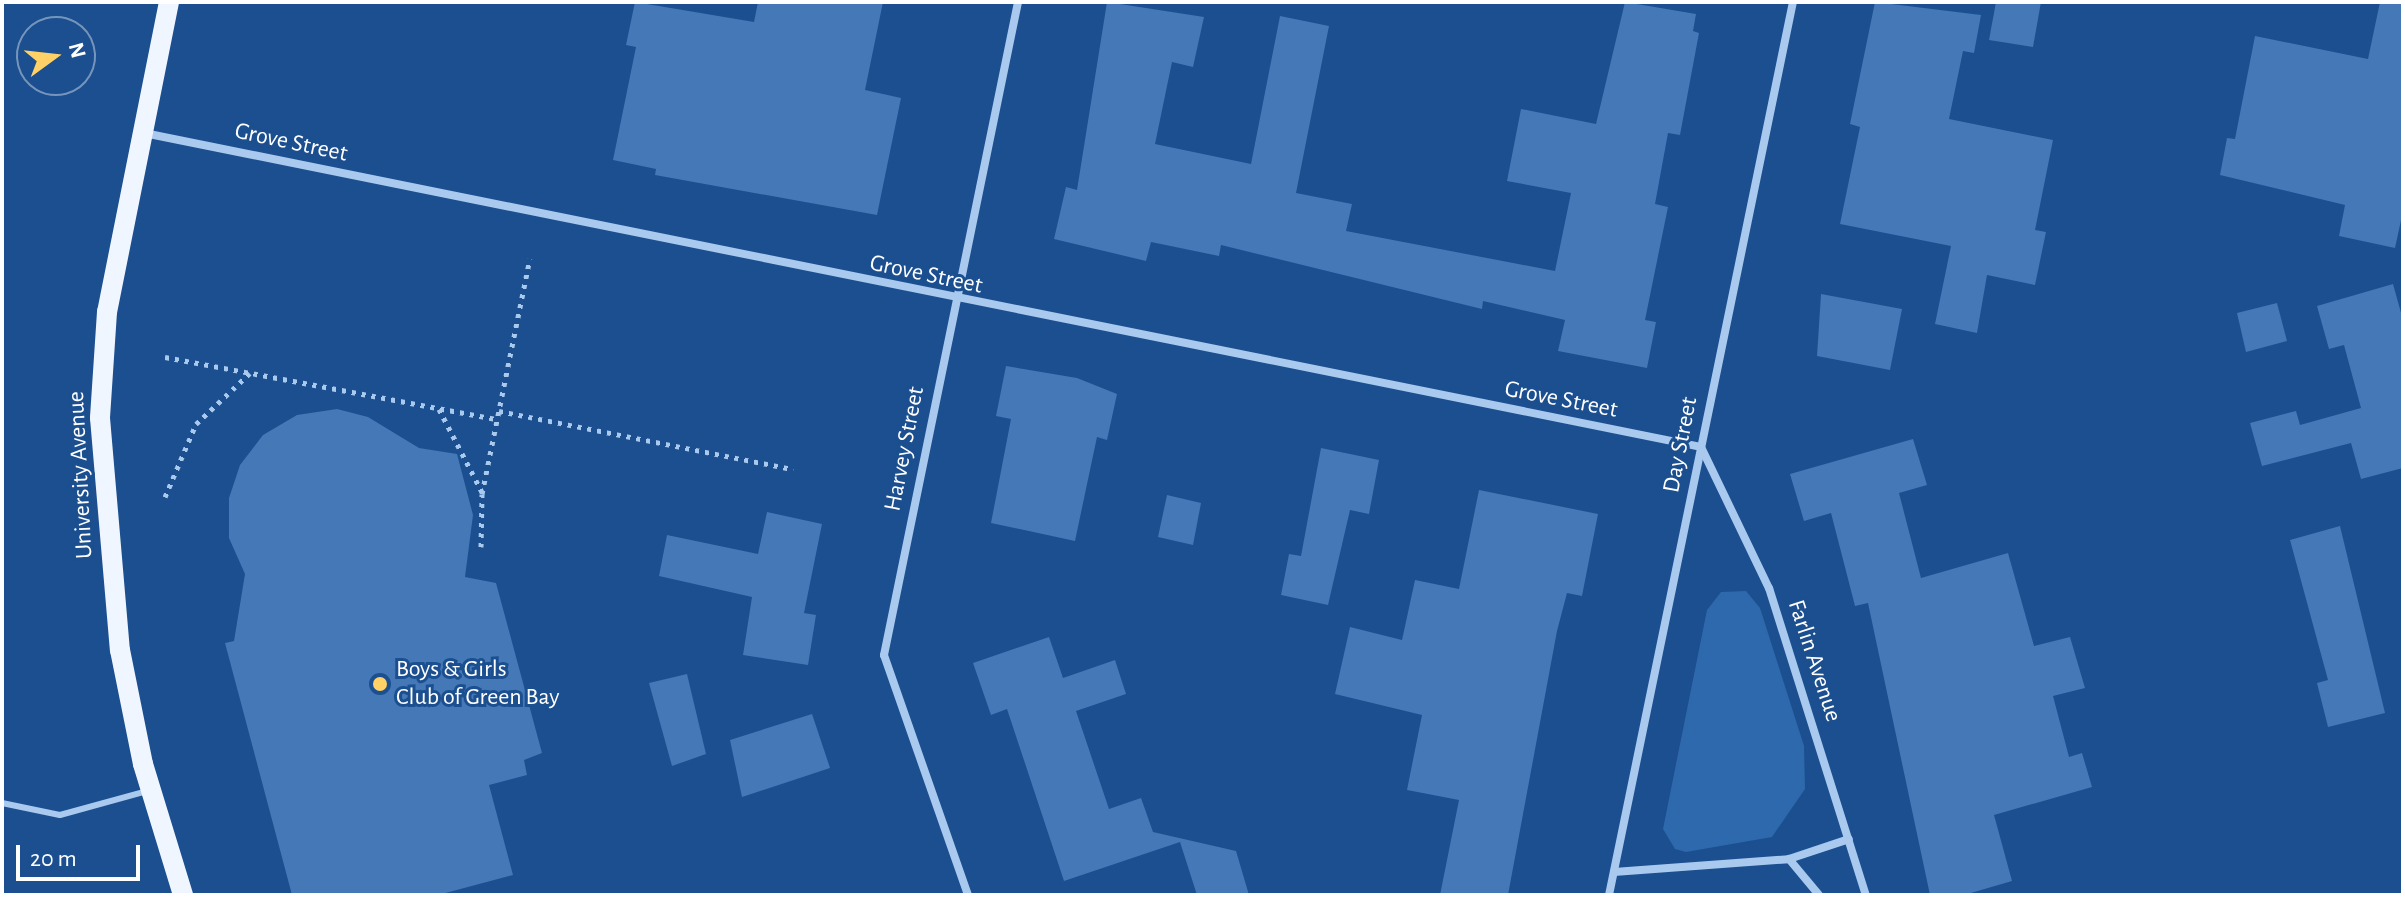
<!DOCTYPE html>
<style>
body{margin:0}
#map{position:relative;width:2405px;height:897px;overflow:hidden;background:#1b4f8f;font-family:"Alegreya Sans",sans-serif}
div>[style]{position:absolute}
.green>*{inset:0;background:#2e69ad}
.building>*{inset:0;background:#4478b7}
.path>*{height:5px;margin-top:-2.5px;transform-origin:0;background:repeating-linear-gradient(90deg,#a9c9ee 0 4px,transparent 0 10px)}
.service>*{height:6px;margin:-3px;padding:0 3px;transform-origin:3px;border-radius:3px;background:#a9c9ee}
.minor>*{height:8px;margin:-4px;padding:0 4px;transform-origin:4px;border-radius:4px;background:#a9c9ee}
.primary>*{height:20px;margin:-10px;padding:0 10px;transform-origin:10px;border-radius:10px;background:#f0f6ff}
.dots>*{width:22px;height:22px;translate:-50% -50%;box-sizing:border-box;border:4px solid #1b4f8f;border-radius:50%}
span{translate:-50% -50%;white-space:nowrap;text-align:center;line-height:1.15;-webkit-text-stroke:6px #1b4f8f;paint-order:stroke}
.street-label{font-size:24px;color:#fff}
.poi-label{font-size:24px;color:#fff}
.left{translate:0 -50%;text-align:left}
.frame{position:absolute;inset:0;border:4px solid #fff;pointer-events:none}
.north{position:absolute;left:16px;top:16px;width:80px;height:80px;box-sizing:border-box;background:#1b4f8f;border:2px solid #7695bc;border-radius:50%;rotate:75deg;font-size:22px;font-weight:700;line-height:32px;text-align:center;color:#fff}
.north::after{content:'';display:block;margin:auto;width:28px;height:36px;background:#ffd166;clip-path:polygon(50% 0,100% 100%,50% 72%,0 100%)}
.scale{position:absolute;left:16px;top:845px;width:124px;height:36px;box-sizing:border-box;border:4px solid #fff;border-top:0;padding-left:10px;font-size:24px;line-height:28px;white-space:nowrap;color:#fff;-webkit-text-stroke:6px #1b4f8f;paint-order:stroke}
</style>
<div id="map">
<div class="green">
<div style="clip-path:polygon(1746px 591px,1760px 608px,1804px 746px,1805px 789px,1772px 837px,1686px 852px,1675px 849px,1663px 829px,1707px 610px,1721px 592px)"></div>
</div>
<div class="building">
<div style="clip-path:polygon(635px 2px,754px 22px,758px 2px,883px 2px,865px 90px,901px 98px,877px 215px,655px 175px,656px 169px,613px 160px,636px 47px,626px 45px)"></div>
<div style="clip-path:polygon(1107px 2px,1204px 17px,1193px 67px,1172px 62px,1155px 144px,1251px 164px,1280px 16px,1329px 26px,1296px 193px,1352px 204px,1346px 231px,1555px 271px,1571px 193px,1507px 181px,1521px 109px,1596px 124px,1625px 2px,1696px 14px,1693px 31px,1699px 33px,1680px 135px,1668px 133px,1655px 204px,1668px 207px,1645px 320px,1656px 322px,1647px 368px,1558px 351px,1565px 320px,1483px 301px,1482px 309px,1221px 245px,1219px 256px,1151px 242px,1146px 261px,1054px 239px,1066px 187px,1077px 190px)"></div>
<div style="clip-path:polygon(1875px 2px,1981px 15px,1974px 53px,1963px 51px,1949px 119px,2053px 140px,2035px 230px,2046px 232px,2035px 285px,1987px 275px,1977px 333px,1935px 324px,1951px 246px,1840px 224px,1860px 127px,1850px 124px)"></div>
<div style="clip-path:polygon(1996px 2px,2041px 2px,2033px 47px,1989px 40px)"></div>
<div style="clip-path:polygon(2380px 2px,2403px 2px,2403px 211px,2395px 248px,2339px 236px,2345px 205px,2220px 175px,2227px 138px,2235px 139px,2255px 36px,2368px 59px)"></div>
<div style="clip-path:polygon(2393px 284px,2403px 320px,2403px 468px,2361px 479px,2351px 443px,2262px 466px,2250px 423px,2296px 411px,2300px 425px,2361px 408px,2344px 345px,2329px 349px,2317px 306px)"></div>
<div style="clip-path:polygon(1821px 294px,1902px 309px,1890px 370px,1817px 356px)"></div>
<div style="clip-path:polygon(2277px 303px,2287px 341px,2246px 352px,2237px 313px)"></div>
<div style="clip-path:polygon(1006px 366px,1077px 378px,1117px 394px,1107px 440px,1097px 437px,1075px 541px,991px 523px,1011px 419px,996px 416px)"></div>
<div style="clip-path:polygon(337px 409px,368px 417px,419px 448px,457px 454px,473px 515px,465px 577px,496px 583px,542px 753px,524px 760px,527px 775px,489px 785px,513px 875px,438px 895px,292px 895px,225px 643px,234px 641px,245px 574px,229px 538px,229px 498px,240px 465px,263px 435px,297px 415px)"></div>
<div style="clip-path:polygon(1913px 439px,1927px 485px,1899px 493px,1921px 578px,2008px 553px,2034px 646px,2070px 637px,2085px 688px,2053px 696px,2069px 757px,2082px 753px,2092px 787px,1994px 815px,2012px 881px,1964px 895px,1930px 895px,1868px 603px,1855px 606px,1831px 513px,1804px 521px,1790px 474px)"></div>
<div style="clip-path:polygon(1321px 448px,1379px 460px,1369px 514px,1350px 510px,1328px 605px,1281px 595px,1289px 554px,1301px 556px)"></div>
<div style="clip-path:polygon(1479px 490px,1598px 514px,1582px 596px,1567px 593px,1557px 631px,1508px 895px,1440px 895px,1459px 800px,1407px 790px,1422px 715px,1335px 694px,1350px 627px,1402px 640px,1415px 580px,1459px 589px)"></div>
<div style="clip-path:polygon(1167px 495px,1201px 503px,1193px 545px,1158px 537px)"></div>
<div style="clip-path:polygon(767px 512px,822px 524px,804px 613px,816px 615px,808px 665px,743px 655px,752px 597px,659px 576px,667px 535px,758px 554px)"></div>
<div style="clip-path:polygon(2340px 526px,2385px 713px,2328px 727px,2317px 683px,2328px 680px,2290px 540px)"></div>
<div style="clip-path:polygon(1049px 637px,1063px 678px,1115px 660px,1126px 694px,1076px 711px,1109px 809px,1141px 798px,1153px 832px,1236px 851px,1249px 895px,1197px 895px,1180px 842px,1064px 881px,1007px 709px,991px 715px,973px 663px)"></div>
<div style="clip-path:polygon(687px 674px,706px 754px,672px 766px,649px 683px)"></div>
<div style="clip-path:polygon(812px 714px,830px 768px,742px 797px,730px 740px)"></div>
</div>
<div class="path">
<div style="left:165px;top:357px;width:338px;rotate:10.6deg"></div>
<div style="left:439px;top:409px;width:93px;rotate:62.6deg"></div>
<div style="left:499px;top:411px;width:300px;rotate:11.2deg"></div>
<div style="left:165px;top:497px;width:79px;rotate:-67deg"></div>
<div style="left:196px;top:424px;width:74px;rotate:-43.4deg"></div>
<div style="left:481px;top:547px;width:53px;rotate:-88.9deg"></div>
<div style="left:482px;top:494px;width:240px;rotate:-78.5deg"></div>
</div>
<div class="service">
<div style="left:2px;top:803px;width:59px;rotate:11.7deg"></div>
<div style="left:60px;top:815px;width:90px;rotate:-15.4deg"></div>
</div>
<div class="minor">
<div style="left:144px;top:133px;width:1588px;rotate:11.4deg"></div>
<div style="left:1701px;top:447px;width:157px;rotate:64.3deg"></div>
<div style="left:1769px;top:588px;width:322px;rotate:72.5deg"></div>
<div style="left:1789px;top:859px;width:47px;rotate:50.2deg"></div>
<div style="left:1614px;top:872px;width:175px;rotate:-4.2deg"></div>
<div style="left:1789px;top:859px;width:63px;rotate:-18.4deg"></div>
<div style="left:968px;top:895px;width:254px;rotate:-109.3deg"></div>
<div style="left:884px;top:655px;width:667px;rotate:-78.4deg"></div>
<div style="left:1609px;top:895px;width:912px;rotate:-78.36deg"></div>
</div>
<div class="primary">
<div style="left:169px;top:2px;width:316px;rotate:101.3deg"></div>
<div style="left:107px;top:312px;width:106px;rotate:93.8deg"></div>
<div style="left:100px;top:418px;width:233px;rotate:85.1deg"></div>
<div style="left:120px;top:650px;width:116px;rotate:78.6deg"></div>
<div style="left:143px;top:764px;width:137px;rotate:73deg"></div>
</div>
<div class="dots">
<div style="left:380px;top:684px;background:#ffd166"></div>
</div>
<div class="street-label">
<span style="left:291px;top:143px;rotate:12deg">Grove Street</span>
<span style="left:926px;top:275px;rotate:12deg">Grove Street</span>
<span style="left:1561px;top:400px;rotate:11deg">Grove Street</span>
<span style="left:1681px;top:445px;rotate:-79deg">Day Street</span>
<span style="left:905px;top:449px;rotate:-79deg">Harvey Street</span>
<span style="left:81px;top:475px;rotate:-93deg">University Avenue</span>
<span style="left:1814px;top:661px;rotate:72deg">Farlin Avenue</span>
</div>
<div class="poi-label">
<span class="left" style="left:396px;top:684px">Boys &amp; Girls<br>Club of Green Bay</span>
</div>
<div class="frame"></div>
<div class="north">N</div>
<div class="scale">20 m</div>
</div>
